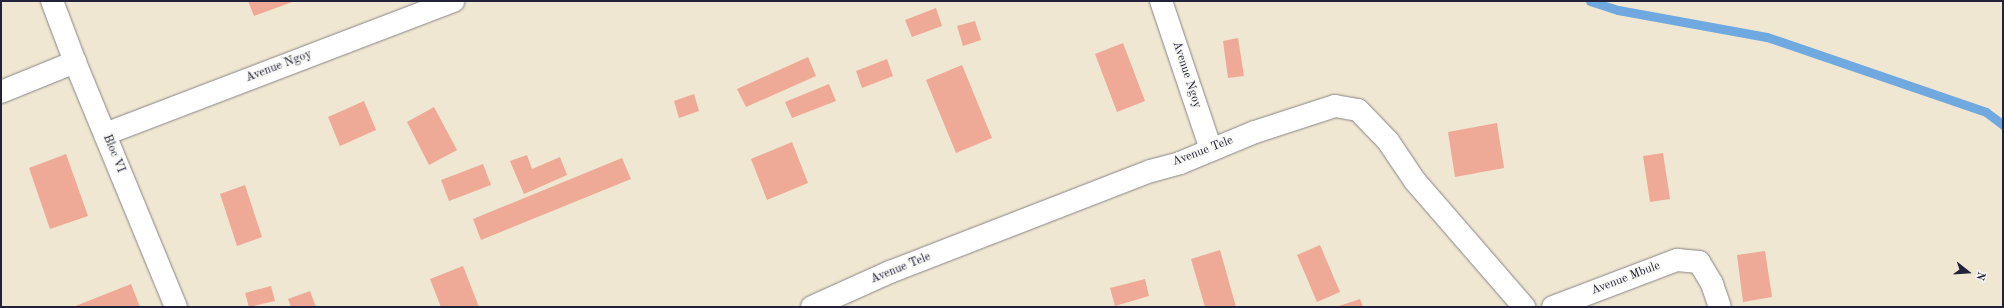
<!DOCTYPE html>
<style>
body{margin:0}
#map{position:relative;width:2004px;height:308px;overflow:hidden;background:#efe7d1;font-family:"Old Standard TT",serif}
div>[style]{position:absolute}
.stream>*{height:9px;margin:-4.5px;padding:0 4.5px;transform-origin:4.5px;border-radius:4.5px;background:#6fa9df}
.building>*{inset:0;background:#eeaa96}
.roads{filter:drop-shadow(0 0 1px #888486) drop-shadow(0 0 1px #888486)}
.street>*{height:22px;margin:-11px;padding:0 11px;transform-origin:11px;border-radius:11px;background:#fff}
span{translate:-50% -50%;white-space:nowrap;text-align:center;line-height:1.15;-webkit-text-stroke:3px #f6f6f2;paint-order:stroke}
.street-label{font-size:12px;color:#22223b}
.frame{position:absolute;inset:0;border:2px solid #22223b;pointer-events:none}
.north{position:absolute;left:1948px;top:252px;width:40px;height:40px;-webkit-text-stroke:3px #f6f6f2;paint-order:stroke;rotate:107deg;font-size:11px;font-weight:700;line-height:16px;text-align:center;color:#22223b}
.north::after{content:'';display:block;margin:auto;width:14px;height:18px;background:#22223b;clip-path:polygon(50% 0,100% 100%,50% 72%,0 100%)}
</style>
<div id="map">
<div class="stream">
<div style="left:1590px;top:1px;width:29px;rotate:18deg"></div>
<div style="left:1618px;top:10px;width:151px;rotate:10.3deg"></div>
<div style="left:1767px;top:37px;width:231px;rotate:18.9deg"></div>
<div style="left:1986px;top:112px;width:21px;rotate:37deg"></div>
</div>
<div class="building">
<div style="clip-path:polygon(248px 1px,295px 1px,254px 16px)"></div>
<div style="clip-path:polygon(936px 8px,942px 26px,912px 37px,905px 20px)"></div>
<div style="clip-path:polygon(975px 21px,981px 40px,963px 46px,957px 26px)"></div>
<div style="clip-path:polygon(1238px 38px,1244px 76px,1228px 78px,1223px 41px)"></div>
<div style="clip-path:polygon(1123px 43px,1145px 101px,1117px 112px,1095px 54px)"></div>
<div style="clip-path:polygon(808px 57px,816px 76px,746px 107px,737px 89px)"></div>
<div style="clip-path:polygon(887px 59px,893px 76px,862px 88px,856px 71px)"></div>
<div style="clip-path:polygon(962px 65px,992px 138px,956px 153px,926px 80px)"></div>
<div style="clip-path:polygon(829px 84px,836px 101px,792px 118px,785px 102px)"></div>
<div style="clip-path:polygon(694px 94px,699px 111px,679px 118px,674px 101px)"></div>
<div style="clip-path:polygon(364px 101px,376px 130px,340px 146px,328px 117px)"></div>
<div style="clip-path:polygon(434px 107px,457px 150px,429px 165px,407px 122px)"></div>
<div style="clip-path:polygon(1497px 123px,1504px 168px,1455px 177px,1448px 132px)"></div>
<div style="clip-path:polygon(792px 142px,808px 183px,767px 200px,751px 159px)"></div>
<div style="clip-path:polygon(1663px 153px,1670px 199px,1650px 202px,1643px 156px)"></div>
<div style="clip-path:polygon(66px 154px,88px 216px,50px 229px,29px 168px)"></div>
<div style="clip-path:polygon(527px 155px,532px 169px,560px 157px,567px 175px,524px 194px,510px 161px)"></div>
<div style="clip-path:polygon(622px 158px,631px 179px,481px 240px,473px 219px)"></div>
<div style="clip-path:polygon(483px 164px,491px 185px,449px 201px,441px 180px)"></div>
<div style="clip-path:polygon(245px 185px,262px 237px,237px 246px,220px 194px)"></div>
<div style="clip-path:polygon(1320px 245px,1340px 292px,1317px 302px,1297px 255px)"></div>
<div style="clip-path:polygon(1220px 250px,1236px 307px,1205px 307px,1191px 259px)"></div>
<div style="clip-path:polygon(1765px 251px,1772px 297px,1743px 302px,1737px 255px)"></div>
<div style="clip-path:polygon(463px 266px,479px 307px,441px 307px,430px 279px)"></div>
<div style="clip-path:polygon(1145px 279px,1149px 296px,1115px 306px,1110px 288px)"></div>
<div style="clip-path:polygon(131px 284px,140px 307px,73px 307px)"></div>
<div style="clip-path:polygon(271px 286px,275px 301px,249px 307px,245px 293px)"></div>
<div style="clip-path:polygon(310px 291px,316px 307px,291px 307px,288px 299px)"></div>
<div style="clip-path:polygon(1360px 299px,1363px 307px,1336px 307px)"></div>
</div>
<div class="roads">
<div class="street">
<div style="left:52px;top:1px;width:65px;rotate:69.3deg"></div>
<div style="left:75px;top:62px;width:265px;rotate:67.6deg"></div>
<div style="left:1161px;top:1px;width:157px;rotate:71.4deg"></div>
<div style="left:1px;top:92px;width:80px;rotate:-22.1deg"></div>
<div style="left:105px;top:134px;width:373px;rotate:-20.9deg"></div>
<div style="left:812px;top:307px;width:85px;rotate:-24.2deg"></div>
<div style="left:890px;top:272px;width:280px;rotate:-21.2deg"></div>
<div style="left:1151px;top:171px;width:30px;rotate:-15deg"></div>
<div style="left:1180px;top:163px;width:81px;rotate:-22.5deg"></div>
<div style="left:1255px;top:132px;width:84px;rotate:-18deg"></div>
<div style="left:1335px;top:106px;width:23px;rotate:10deg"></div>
<div style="left:1358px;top:110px;width:43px;rotate:45.9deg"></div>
<div style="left:1388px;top:141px;width:48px;rotate:56deg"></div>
<div style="left:1415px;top:181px;width:167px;rotate:49.1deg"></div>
<div style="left:1553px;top:307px;width:133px;rotate:-20.8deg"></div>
<div style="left:1677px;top:260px;width:22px;rotate:5deg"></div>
<div style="left:1699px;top:262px;width:26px;rotate:59deg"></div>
<div style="left:1712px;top:284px;width:24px;rotate:71deg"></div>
</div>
</div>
<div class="street-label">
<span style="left:279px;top:67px;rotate:-21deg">Avenue Ngoy</span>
<span style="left:1186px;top:75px;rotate:72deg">Avenue Ngoy</span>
<span style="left:1203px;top:152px;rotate:-21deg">Avenue Tele</span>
<span style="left:113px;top:154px;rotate:68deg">Bloc VI</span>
<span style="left:901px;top:269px;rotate:-22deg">Avenue Tele</span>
<span style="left:1626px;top:279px;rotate:-21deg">Avenue Mbule</span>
</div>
<div class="frame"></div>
<div class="north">N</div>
</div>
